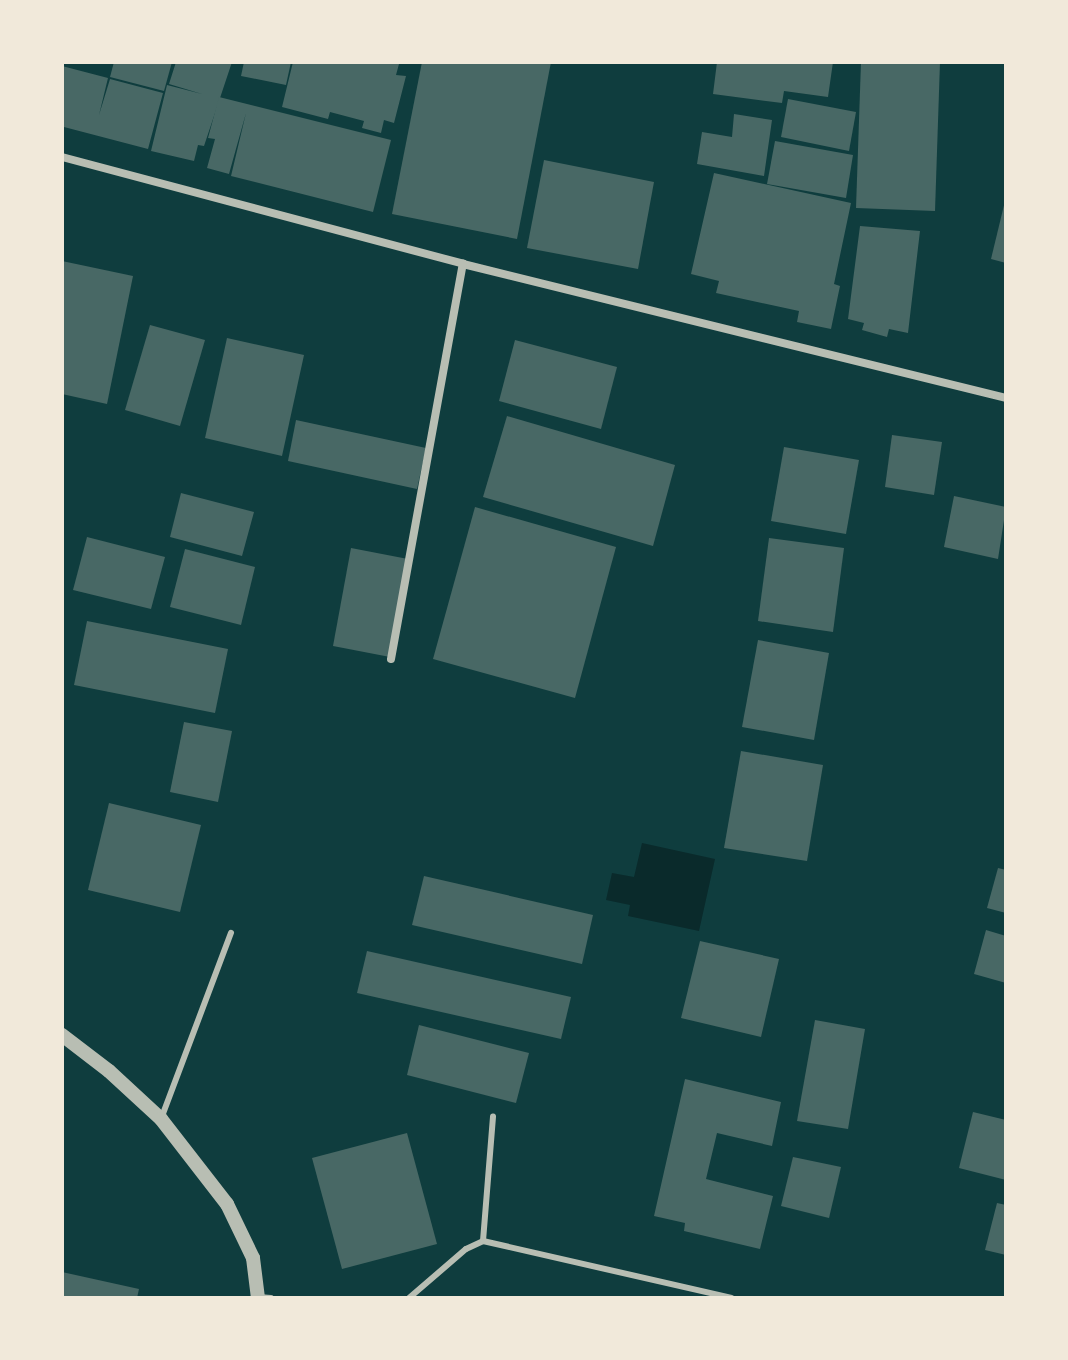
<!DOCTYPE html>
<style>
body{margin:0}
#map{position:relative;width:1068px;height:1360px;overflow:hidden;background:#0f3d3e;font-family:"Golos Text",sans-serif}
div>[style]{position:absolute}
.water>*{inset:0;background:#0a2a2b}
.building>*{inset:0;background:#486865}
.service>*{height:6px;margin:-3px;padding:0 3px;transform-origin:3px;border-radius:3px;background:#b8beb3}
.minor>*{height:8px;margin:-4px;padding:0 4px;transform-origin:4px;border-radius:4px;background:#b8beb3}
.tertiary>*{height:14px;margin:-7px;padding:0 7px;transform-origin:7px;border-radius:7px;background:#b8beb3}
span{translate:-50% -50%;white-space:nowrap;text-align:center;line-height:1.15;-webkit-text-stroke:6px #f1e9da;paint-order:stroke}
.frame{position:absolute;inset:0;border:64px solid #f1e9da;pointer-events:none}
</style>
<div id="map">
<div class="water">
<div style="clip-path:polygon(642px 843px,715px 859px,699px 931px,628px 916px,630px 905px,606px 900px,612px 873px,634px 877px)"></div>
</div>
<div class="building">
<div style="clip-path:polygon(114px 62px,172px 62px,164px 91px,110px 77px)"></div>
<div style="clip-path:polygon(176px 62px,232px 62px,204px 146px,198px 145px,194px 161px,151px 151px,167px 85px,202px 94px,169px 84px)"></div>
<div style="clip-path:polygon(244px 62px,291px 62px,286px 85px,241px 76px)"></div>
<div style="clip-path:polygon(293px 62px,399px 64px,396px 75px,406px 76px,394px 123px,384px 120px,381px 133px,362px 128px,364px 121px,330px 112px,328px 119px,282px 107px)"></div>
<div style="clip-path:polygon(422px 62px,551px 62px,517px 239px,392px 214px)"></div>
<div style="clip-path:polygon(717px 62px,833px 62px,828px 97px,784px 91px,782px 103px,713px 94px)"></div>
<div style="clip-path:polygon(861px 62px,940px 62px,935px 211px,856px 208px)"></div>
<div style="clip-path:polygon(62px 66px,108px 78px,99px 115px,110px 79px,163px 93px,148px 149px,64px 127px)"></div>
<div style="clip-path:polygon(219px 97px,391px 140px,373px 212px,231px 176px,246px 113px,229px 174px,207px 168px,215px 139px,208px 138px)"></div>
<div style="clip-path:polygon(788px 99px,856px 112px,849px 151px,781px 137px)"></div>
<div style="clip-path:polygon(734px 114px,772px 120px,764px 176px,697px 164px,702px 132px,732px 137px)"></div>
<div style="clip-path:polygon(775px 141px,853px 155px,846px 198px,767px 184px)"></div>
<div style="clip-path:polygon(544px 160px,654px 182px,638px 269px,527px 248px)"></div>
<div style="clip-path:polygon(714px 173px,851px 203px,834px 284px,840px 286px,831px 329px,797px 322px,799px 311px,716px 293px,719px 281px,691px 274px)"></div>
<div style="clip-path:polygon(1005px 201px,1006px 202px,1006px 263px,991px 259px)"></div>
<div style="clip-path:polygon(860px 226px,920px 231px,908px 333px,889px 329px,887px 337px,862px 330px,864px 323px,848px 319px)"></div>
<div style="clip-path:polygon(62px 261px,133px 276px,107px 404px,62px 394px)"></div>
<div style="clip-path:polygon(150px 325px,205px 340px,180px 426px,125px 410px)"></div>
<div style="clip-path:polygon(227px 338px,304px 355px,282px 456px,205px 438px)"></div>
<div style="clip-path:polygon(515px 340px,617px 367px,601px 429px,499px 401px)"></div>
<div style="clip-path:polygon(507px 416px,675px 465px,653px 546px,483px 497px)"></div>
<div style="clip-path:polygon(296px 420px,426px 448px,417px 489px,288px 461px)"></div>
<div style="clip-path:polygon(892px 435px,942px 442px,934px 495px,885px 487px)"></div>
<div style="clip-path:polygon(784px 447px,859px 460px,846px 534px,771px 521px)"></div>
<div style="clip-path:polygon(181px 493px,254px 512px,242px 556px,170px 537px)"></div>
<div style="clip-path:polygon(954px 496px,1006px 507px,998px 559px,944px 547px)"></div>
<div style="clip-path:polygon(475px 507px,616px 547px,575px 698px,433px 659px)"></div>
<div style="clip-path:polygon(87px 537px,165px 557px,151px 609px,73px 590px)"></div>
<div style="clip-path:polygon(769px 538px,844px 548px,833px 632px,758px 621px)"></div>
<div style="clip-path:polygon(351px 548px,408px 559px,390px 657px,333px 646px)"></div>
<div style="clip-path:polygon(185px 549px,255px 567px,241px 625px,170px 607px)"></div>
<div style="clip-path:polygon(87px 621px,228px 649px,215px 713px,74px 685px)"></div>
<div style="clip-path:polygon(758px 640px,829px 653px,814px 740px,742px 727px)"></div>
<div style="clip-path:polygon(184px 722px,232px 731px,218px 802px,170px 792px)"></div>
<div style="clip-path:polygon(741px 751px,823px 765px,807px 861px,724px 848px)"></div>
<div style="clip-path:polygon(109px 803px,201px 825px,180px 912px,88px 890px)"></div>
<div style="clip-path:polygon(998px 868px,1006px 870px,1006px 913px,987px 908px)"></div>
<div style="clip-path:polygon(424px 876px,593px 915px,582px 964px,412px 925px)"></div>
<div style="clip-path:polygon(986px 930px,1006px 936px,1006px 983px,974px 974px)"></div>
<div style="clip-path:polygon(700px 941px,779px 959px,761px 1037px,681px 1018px)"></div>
<div style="clip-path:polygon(367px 951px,571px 997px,561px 1039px,357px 993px)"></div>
<div style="clip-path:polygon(815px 1020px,865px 1029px,848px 1129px,797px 1121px)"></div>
<div style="clip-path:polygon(419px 1025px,529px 1053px,516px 1103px,407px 1075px)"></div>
<div style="clip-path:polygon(685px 1079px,781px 1102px,772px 1146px,717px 1133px,706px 1179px,773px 1196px,760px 1249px,684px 1231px,685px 1223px,654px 1216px)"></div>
<div style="clip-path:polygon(973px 1112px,1006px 1120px,1006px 1180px,959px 1168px)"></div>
<div style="clip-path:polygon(407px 1133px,437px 1244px,342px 1269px,312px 1158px)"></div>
<div style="clip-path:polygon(793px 1157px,841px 1167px,829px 1218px,781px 1206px)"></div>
<div style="clip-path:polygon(997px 1203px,1006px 1205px,1006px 1255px,985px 1250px)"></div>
<div style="clip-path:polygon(62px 1272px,139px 1289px,137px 1298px,62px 1298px)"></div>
</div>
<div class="service">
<div style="left:161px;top:1119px;width:199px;rotate:-69.4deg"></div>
<div style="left:483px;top:1241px;width:125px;rotate:-85.4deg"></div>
<div style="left:258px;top:1297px;width:13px;rotate:4deg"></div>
<div style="left:409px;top:1298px;width:75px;rotate:-40.7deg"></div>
<div style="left:466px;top:1249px;width:19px;rotate:-25deg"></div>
<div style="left:483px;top:1241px;width:255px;rotate:12.9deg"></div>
</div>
<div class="minor">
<div style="left:62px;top:157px;width:415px;rotate:14.9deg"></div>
<div style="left:463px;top:264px;width:559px;rotate:13.86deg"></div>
<div style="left:391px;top:659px;width:402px;rotate:-79.7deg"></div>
</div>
<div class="tertiary">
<div style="left:62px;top:1035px;width:59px;rotate:37.5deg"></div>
<div style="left:109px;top:1071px;width:71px;rotate:42.7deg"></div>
<div style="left:161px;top:1119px;width:108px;rotate:52.2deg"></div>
<div style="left:227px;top:1204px;width:60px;rotate:64.3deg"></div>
<div style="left:253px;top:1258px;width:40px;rotate:82.9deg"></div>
</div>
<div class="frame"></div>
</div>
